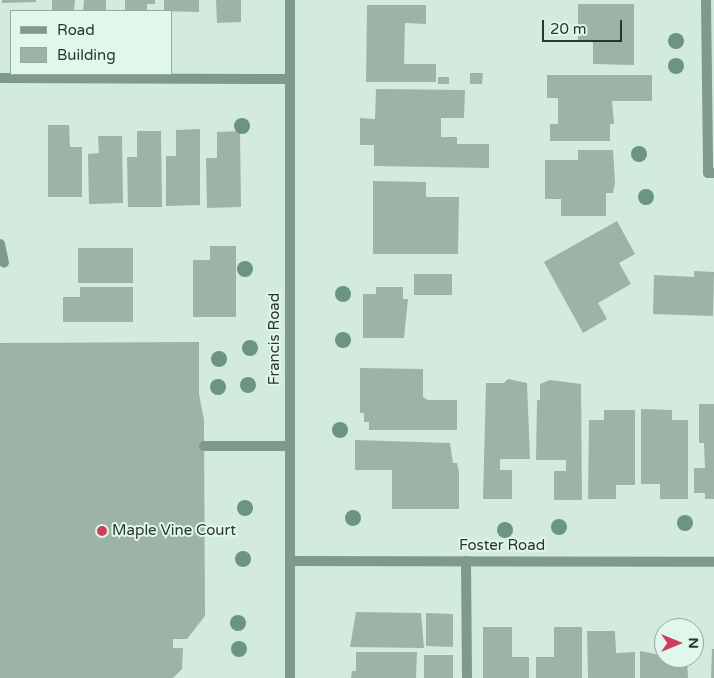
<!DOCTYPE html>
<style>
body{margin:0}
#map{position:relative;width:714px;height:678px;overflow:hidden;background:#d3eade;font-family:"Varela Round",sans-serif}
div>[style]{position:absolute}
.building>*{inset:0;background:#9db3a7}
.service>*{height:10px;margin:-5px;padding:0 5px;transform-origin:5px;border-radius:5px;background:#7d9a8b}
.minor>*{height:10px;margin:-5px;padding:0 5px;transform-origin:5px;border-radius:5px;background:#7d9a8b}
.tertiary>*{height:10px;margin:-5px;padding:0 5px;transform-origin:5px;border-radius:5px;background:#7d9a8b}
.trees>*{width:16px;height:16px;margin:-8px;border-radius:50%;background:#6c9482}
.dots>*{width:14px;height:14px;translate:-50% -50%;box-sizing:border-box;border:2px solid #e0f7eb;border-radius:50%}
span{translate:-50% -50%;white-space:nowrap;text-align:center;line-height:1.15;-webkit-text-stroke:4px #e0f7eb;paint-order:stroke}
.street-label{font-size:15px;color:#2b342f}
.poi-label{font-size:15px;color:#2b342f}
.left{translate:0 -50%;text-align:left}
.legend{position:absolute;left:10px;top:10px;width:162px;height:65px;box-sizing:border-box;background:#e0f7eb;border:1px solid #98a9a0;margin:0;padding:6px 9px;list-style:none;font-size:15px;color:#2b342f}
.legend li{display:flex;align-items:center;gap:10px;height:25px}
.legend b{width:25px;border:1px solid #98a9a0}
.north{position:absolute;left:654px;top:618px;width:50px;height:50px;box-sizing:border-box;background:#e0f7eb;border:1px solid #98a9a0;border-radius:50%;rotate:90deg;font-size:14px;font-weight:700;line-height:20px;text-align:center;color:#2b342f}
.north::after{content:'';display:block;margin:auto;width:18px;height:22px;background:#cd3d5c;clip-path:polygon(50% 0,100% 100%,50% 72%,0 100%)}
.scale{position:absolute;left:542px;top:20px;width:80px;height:22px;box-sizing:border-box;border:2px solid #2b342f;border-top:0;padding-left:6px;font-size:15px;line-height:18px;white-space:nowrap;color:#2b342f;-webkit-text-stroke:4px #e0f7eb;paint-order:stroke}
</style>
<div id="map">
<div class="building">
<div style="clip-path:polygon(2px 0,36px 0,36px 2px,2px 3px)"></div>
<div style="clip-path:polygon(52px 0,75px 0,74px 11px,52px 11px)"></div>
<div style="clip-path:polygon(84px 0,106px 0,106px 11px,83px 11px)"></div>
<div style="clip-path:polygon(125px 0,155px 0,155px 4px,147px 4px,147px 11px,125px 11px)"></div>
<div style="clip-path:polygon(164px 0,199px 0,199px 12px,164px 11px)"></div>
<div style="clip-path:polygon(216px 0,241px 0,241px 22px,217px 23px)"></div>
<div style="clip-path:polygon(578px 4px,634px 4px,634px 65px,593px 64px,593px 42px,578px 42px)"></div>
<div style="clip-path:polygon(367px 5px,426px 5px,426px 24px,405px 23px,404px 64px,436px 64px,436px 82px,366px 82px)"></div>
<div style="clip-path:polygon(470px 73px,483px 73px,482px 84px,470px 84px)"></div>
<div style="clip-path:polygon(547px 75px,652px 75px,652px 101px,612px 101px,614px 124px,610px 124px,610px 141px,550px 141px,550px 124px,558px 124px,558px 98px,547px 98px)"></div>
<div style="clip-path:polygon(438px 77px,449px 77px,449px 84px,438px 84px)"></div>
<div style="clip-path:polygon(376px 89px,465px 90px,464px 118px,441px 118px,441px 137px,457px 137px,457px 144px,489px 144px,489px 168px,374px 166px,374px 145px,360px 145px,360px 118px,375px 119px)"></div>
<div style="clip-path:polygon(48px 125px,69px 125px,70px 147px,82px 147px,82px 197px,48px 197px)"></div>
<div style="clip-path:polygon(200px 129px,200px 205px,166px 206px,166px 156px,176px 156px,176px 130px)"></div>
<div style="clip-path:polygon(137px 131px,161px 131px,162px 207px,128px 207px,127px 157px,137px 157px)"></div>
<div style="clip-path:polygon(240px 131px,241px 207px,207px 208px,206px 158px,217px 158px,217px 132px)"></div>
<div style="clip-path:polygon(98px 136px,122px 136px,123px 203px,89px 204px,88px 154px,99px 153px)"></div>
<div style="clip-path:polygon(578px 150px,613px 150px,615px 183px,613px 193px,606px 193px,606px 216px,561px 216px,561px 199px,545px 199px,545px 160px,578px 160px)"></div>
<div style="clip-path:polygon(373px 181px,426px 182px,426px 197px,459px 197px,458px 254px,373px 254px)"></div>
<div style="clip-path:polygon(617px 221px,635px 254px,619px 263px,631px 284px,598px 303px,607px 319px,583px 333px,544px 262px)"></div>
<div style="clip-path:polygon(210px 246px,236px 246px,236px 317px,193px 317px,193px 260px,210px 260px)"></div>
<div style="clip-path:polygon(78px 248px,133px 248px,133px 283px,78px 283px)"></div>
<div style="clip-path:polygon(694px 271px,714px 272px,713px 316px,653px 314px,654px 275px,694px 277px)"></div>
<div style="clip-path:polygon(414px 274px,452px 274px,452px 295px,414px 295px)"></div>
<div style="clip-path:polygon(80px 287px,133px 287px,133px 322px,63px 322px,63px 297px,80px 297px)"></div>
<div style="clip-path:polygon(376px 287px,403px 287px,403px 299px,408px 299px,404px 338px,363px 338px,363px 294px,376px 294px)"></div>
<div style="clip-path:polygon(199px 342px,199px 394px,204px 420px,205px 616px,187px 639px,173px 639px,173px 648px,183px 648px,182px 669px,173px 678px,0 678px,0 343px)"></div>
<div style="clip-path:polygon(360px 368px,423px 369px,423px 397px,428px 400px,457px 400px,457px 430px,369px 430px,369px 422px,364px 422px,364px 413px,360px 413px)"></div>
<div style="clip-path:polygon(508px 379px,527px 383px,530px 459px,500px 459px,500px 470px,512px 470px,512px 499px,483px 499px,486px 383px,504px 383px)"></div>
<div style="clip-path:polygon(550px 380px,581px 384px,582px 500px,554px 500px,554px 471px,566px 471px,566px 460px,536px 460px,537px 400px,540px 400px,540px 384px)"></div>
<div style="clip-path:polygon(699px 404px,714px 404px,714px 499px,705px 499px,705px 493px,694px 493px,694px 468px,705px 468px,704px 443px,699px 443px)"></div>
<div style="clip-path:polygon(641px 409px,672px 410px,672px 420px,688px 420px,688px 499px,660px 499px,660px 484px,641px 484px)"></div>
<div style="clip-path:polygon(604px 410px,635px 410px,635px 485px,616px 485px,616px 499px,588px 499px,589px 420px,604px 420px)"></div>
<div style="clip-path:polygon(355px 440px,450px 443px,453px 463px,457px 463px,459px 472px,459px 509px,392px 509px,392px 470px,355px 470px)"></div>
<div style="clip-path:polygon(356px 612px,421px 613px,424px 648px,350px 647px)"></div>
<div style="clip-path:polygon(426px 613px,453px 614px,453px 647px,426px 646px)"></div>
<div style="clip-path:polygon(483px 627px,512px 627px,512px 657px,529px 657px,529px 678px,483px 678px)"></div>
<div style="clip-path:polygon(554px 627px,582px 627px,582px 678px,536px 678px,536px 657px,554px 657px)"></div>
<div style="clip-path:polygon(587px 631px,615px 631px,616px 653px,635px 652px,635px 678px,588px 678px)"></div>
<div style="clip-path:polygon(660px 633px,664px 633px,664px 658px,687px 658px,688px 678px,640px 678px,640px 651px,660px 655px)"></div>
<div style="clip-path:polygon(712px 649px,714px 649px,714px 678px,711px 678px)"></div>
<div style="clip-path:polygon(356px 652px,417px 652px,416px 678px,351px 678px,352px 671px,356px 671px)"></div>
<div style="clip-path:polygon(424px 655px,453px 655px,453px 678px,424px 678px)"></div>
</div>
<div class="service">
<div style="left:204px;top:446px;width:86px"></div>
<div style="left:466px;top:561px;width:117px;rotate:89.5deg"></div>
</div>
<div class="minor">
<div style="left:706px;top:0;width:173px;rotate:89.3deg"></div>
<div style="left:708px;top:173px;width:6px"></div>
<div style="left:0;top:78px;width:290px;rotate:0.2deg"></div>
<div style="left:0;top:244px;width:19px;rotate:78deg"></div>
<div style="left:290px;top:561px;width:424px;rotate:0.1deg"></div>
</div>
<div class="tertiary">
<div style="left:290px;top:0;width:678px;rotate:90deg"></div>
</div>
<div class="trees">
<div style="left:676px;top:41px"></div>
<div style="left:676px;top:66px"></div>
<div style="left:242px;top:126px"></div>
<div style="left:639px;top:154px"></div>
<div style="left:646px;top:197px"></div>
<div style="left:245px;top:269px"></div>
<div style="left:343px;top:294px"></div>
<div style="left:343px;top:340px"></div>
<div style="left:250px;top:348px"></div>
<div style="left:219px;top:359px"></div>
<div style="left:248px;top:385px"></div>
<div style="left:218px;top:387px"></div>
<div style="left:340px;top:430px"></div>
<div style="left:245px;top:508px"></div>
<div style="left:353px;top:518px"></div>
<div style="left:685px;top:523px"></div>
<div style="left:559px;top:527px"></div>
<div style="left:505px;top:530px"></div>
<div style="left:243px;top:559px"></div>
<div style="left:238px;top:623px"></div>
<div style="left:239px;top:649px"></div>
</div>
<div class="dots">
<div style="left:102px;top:531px;background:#cd3d5c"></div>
</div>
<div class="street-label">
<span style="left:275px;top:339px;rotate:-90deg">Francis Road</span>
<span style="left:502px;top:546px">Foster Road</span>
</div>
<div class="poi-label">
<span class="left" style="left:112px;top:531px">Maple Vine Court</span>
</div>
<ul class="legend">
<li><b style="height:6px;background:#7d9a8b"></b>Road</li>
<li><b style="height:14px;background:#9db3a7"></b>Building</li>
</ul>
<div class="north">N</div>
<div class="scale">20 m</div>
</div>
